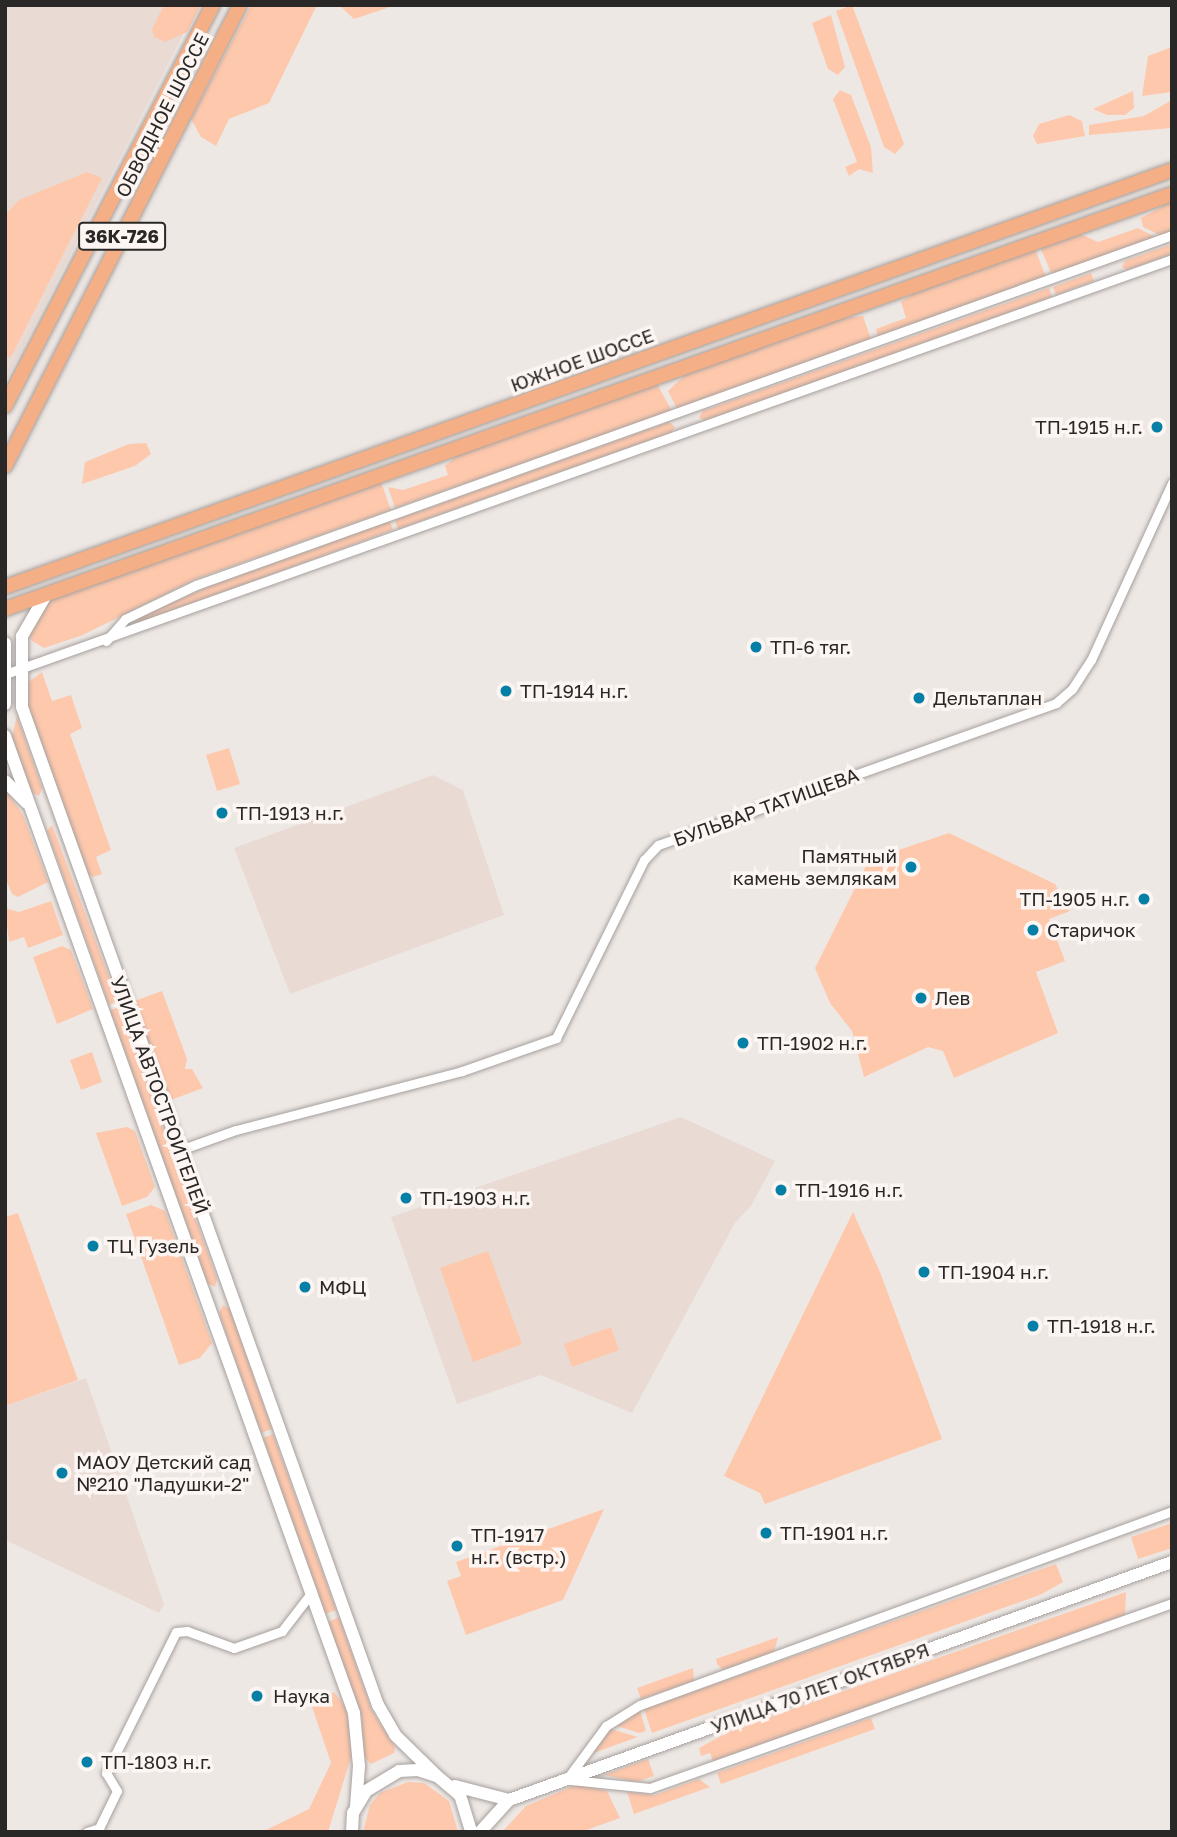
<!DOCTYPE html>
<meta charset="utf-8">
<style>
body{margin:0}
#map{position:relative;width:1177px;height:1837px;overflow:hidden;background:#eee8e5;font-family:"Golos Text",sans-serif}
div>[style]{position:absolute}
.built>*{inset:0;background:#e9dbd4}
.green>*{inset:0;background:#fec8ad}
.roads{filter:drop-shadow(0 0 2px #a6a09d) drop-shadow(0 0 2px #a6a09d)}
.minor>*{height:9px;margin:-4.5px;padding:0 4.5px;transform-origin:4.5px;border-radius:4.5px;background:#fff}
.secondary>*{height:12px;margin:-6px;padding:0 6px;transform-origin:6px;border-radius:6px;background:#fff}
.primary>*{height:14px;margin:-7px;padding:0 7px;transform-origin:7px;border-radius:7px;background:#f4af86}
.dots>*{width:19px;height:19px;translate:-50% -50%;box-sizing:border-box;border:4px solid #fcf5f2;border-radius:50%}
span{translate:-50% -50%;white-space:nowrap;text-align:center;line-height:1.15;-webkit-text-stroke:7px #fcf5f2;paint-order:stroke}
.shield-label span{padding:2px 5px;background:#fcf5f2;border:2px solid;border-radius:5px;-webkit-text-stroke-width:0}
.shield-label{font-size:18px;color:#2a2827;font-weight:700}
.street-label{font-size:19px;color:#2a2827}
.poi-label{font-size:19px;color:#2a2827}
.right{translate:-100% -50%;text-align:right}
.left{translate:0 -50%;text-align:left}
.frame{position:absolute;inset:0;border:7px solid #2a2827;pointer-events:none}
</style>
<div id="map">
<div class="built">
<div style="clip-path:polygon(5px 5px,198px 5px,5px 382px)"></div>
<div style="clip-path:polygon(433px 775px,463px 790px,504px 915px,290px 994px,234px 848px)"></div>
<div style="clip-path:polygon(681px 1117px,775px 1161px,751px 1206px,735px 1223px,632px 1413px,541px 1375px,457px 1404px,391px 1217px)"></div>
<div style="clip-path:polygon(86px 1378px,164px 1604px,159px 1613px,5px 1540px,5px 1406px)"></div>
</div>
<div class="green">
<div style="clip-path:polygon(164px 5px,201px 5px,187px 32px,165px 42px,154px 37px,152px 29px)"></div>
<div style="clip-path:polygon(251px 5px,317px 5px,269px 103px,229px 119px,216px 146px,201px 137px,191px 119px)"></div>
<div style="clip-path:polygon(339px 5px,396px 5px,354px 19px)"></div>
<div style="clip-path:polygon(852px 5px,904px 144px,895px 154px,884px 147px,836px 11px)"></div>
<div style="clip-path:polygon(831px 15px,845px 67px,838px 75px,828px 69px,812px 23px)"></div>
<div style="clip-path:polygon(1172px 47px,1172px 92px,1142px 96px,1148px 56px)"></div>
<div style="clip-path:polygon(840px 90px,851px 95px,871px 147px,873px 173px,859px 169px,849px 176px,845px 167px,857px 162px,833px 99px)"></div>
<div style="clip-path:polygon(1133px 91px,1134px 108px,1125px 115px,1107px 115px,1093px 109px)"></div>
<div style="clip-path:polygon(1172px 100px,1172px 128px,1089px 135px,1089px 125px,1144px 116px)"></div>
<div style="clip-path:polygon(1069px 115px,1082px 121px,1085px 136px,1037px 144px,1033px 136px,1039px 124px)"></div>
<div style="clip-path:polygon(87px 172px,102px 178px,11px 357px,5px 357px,5px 215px,19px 200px)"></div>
<div style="clip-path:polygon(1172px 201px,1172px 232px,1162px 236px,1143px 227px,1141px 218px)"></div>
<div style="clip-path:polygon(1138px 228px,1157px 238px,1052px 275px,1040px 247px,1078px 233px,1098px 242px)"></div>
<div style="clip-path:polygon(1172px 244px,1172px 254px,1127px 270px,1122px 267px,1125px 261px)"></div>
<div style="clip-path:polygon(1035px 249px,1046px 277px,878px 337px,876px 329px,906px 318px,901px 302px,915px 292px)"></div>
<div style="clip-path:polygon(1091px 273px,1094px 281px,1056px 295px,1053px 287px)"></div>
<div style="clip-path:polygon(1049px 288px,1052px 297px,705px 421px,699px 417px,703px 411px)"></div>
<div style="clip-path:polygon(863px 316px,871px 339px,677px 409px,668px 391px,687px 373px,842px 318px)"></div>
<div style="clip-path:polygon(657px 384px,672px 411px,395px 508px,388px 487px,403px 490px,448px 475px,445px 466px,459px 454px)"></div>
<div style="clip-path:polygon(669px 422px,675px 427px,671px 433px,398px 529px,395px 520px)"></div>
<div style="clip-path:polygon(146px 443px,151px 454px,135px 466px,82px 484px,85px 462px,129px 444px)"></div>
<div style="clip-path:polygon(381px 482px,391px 510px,196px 579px,83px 635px,44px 648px,32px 641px,29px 634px,43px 605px,55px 598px)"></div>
<div style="clip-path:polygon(390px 521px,393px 530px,135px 624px,139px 617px,208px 587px)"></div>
<div style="clip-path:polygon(42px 672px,52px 701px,71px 695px,82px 728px,70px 734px,111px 850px,96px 857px,102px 874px,93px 877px,86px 873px,26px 705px,26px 684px)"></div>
<div style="clip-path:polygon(17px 716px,42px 788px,39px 796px,31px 792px,12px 737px)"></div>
<div style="clip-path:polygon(229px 748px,240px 784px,217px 791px,206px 755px)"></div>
<div style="clip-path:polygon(5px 789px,23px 815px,48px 882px,18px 897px,12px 894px,5px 877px)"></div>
<div style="clip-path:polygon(52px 825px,118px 1001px,109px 1005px,47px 831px)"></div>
<div style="clip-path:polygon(949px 833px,1055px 884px,1070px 911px,1049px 919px,1065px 961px,1036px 972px,1058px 1033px,954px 1078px,943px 1051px,928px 1047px,864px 1077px,852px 1031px,830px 1003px,815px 968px,869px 860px)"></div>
<div style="clip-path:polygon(51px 901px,63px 935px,28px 948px,24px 937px,9px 942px,5px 908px,19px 912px)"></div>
<div style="clip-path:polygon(62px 946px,71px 950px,93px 1009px,57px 1024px,33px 957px)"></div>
<div style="clip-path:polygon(162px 991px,187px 1059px,185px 1069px,192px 1069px,203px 1088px,171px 1100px,129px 1003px)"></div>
<div style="clip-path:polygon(120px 1007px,217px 1279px,215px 1287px,207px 1283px,110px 1010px)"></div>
<div style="clip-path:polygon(92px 1052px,102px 1082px,81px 1090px,70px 1060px)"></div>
<div style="clip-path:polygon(127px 1127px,135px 1131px,155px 1187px,147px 1197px,122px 1206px,96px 1133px)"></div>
<div style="clip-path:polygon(151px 1205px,165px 1211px,212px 1343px,200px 1358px,179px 1365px,126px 1214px)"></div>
<div style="clip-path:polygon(853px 1212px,880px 1272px,942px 1439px,765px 1504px,760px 1493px,724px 1476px)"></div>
<div style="clip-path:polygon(18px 1213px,78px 1380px,5px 1406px,5px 1217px)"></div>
<div style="clip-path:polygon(488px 1251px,522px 1344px,473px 1362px,440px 1268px)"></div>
<div style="clip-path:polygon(223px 1305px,230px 1309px,272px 1429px,261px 1433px,219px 1313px)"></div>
<div style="clip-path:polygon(611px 1327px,619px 1350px,572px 1367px,564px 1344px)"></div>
<div style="clip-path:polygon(273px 1434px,336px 1610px,325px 1614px,263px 1438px)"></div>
<div style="clip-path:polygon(604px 1509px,563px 1600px,466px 1635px,447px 1581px,461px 1576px,456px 1562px)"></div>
<div style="clip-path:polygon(1172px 1523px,1172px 1548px,1138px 1559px,1131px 1537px)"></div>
<div style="clip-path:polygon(1056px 1564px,1063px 1582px,1040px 1595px,652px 1733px,644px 1709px)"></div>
<div style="clip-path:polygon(1126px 1592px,1125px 1615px,713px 1761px,710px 1753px,701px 1756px,699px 1748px,730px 1731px)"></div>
<div style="clip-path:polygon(339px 1617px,372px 1711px,395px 1747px,394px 1753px,371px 1764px,364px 1757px,361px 1716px,328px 1622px)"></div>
<div style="clip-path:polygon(778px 1637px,774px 1652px,723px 1670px,717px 1664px,716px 1659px)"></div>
<div style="clip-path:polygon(693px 1668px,694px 1681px,641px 1699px,637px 1688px)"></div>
<div style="clip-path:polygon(334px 1692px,347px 1709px,352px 1754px,328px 1832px,262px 1832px,309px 1809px,331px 1763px,310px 1701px)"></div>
<div style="clip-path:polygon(640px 1710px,646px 1731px,639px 1733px,614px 1725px)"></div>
<div style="clip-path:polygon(871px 1718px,875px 1729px,721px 1784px,717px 1773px)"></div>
<div style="clip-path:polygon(611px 1729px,638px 1737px,591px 1754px)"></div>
<div style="clip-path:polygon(648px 1759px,654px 1776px,636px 1782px,604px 1775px)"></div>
<div style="clip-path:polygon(699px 1779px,710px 1787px,634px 1814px,627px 1792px,655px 1795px)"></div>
<div style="clip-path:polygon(408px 1782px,424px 1783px,449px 1801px,458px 1832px,363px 1832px,370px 1805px,380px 1793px)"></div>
<div style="clip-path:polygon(578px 1784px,607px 1791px,620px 1818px,581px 1832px,502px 1832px,526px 1806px)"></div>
</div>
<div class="roads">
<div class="minor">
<div style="left:106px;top:641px;width:29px;rotate:-49deg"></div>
<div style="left:125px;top:619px;width:79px;rotate:-25.6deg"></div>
<div style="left:196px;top:585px;width:1037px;rotate:-19.73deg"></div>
<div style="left:8px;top:673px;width:1235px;rotate:-19.58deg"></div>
<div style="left:180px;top:1150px;width:59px;rotate:-19.7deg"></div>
<div style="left:236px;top:1130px;width:234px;rotate:-14.6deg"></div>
<div style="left:462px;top:1071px;width:100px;rotate:-19.3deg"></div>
<div style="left:556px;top:1038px;width:199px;rotate:-63.7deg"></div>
<div style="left:644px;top:860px;width:21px;rotate:-47deg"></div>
<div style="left:658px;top:845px;width:423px;rotate:-19.6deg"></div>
<div style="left:1056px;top:703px;width:21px;rotate:-41deg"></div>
<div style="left:1072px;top:689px;width:35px;rotate:-57deg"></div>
<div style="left:1091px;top:660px;width:195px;rotate:-65.4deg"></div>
<div style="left:567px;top:1779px;width:66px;rotate:-53.7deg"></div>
<div style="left:606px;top:1726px;width:40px;rotate:-32deg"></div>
<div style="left:640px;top:1705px;width:566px;rotate:-20.03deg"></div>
<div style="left:571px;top:1780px;width:79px;rotate:5.8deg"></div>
<div style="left:650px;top:1788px;width:554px;rotate:-19.51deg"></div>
<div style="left:87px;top:1832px;width:13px;rotate:-18deg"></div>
<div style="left:99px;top:1828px;width:41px;rotate:-64.1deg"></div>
<div style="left:117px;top:1791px;width:21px;rotate:-121deg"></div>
<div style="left:106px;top:1773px;width:157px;rotate:-63.6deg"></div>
<div style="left:176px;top:1632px;width:11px;rotate:-5deg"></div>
<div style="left:187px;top:1631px;width:50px;rotate:19.9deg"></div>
<div style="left:234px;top:1648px;width:51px;rotate:-19.5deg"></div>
<div style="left:282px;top:1631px;width:49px;rotate:-52.4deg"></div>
</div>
<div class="secondary">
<div style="left:46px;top:595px;width:48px;rotate:120.3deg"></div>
<div style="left:22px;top:636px;width:71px;rotate:90deg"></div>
<div style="left:22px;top:707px;width:1060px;rotate:70.37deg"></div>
<div style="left:378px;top:1705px;width:34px;rotate:60deg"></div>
<div style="left:395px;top:1735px;width:59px;rotate:44.3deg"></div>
<div style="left:5px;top:643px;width:61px;rotate:90deg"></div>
<div style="left:5px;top:736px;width:1037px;rotate:70.34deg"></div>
<div style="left:354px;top:1713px;width:53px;rotate:84.6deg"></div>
<div style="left:359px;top:1766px;width:41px;rotate:94.2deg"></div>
<div style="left:5px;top:781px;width:31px;rotate:45deg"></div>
<div style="left:455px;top:1786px;width:56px;rotate:14.5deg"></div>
<div style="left:352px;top:1832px;width:19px;rotate:-87deg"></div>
<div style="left:353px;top:1813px;width:26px;rotate:-59deg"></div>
<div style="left:366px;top:1791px;width:39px;rotate:-31deg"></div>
<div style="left:399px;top:1771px;width:19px;rotate:-3deg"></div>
<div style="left:418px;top:1770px;width:20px;rotate:18deg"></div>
<div style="left:437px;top:1776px;width:30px;rotate:40deg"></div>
<div style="left:460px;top:1795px;width:39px;rotate:73deg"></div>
<div style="left:480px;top:1832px;width:43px;rotate:-47.8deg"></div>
<div style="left:509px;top:1800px;width:704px;rotate:-19.75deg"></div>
</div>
<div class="primary">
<div style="left:5px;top:406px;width:452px;rotate:-62.6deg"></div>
<div style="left:5px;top:466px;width:517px;rotate:-62.99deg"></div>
<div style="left:5px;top:587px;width:1239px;rotate:-19.66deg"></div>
<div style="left:5px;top:609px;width:1239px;rotate:-19.58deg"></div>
</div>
</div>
<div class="dots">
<div style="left:1157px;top:427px;background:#067fa6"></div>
<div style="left:756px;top:647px;background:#067fa6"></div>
<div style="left:506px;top:691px;background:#067fa6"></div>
<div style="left:919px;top:698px;background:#067fa6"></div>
<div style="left:222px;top:813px;background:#067fa6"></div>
<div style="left:911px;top:867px;background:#067fa6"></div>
<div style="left:1144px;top:899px;background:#067fa6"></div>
<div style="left:1033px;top:930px;background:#067fa6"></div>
<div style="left:921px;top:998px;background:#067fa6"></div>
<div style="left:743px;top:1043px;background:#067fa6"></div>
<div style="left:781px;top:1190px;background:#067fa6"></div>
<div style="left:406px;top:1198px;background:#067fa6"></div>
<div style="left:93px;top:1246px;background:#067fa6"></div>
<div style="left:924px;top:1272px;background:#067fa6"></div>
<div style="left:305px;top:1287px;background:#067fa6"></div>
<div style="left:1033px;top:1326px;background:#067fa6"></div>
<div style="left:62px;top:1473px;background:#067fa6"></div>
<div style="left:766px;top:1533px;background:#067fa6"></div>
<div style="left:457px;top:1546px;background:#067fa6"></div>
<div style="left:257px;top:1696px;background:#067fa6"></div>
<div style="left:87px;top:1762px;background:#067fa6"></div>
</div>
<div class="shield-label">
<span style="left:122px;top:236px">36К-726</span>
</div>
<div class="street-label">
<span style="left:162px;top:115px;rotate:-63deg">ОБВОДНОЕ ШОССЕ</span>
<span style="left:582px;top:360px;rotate:-20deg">ЮЖНОЕ ШОССЕ</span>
<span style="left:766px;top:807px;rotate:-20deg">БУЛЬВАР ТАТИЩЕВА</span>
<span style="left:160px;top:1095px;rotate:70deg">УЛИЦА АВТОСТРОИТЕЛЕЙ</span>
<span style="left:820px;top:1688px;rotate:-20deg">УЛИЦА 70 ЛЕТ ОКТЯБРЯ</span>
</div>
<div class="poi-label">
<span class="right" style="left:1143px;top:427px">ТП-1915 н.г.</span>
<span class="left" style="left:770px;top:647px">ТП-6 тяг.</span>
<span class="left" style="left:520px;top:691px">ТП-1914 н.г.</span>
<span class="left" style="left:933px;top:698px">Дельтаплан</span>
<span class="left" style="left:236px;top:813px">ТП-1913 н.г.</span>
<span class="right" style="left:897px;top:867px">Памятный<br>камень землякам</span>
<span class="right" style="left:1130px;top:899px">ТП-1905 н.г.</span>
<span class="left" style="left:1047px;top:930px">Старичок</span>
<span class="left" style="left:935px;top:998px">Лев</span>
<span class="left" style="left:757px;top:1043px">ТП-1902 н.г.</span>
<span class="left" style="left:795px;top:1190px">ТП-1916 н.г.</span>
<span class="left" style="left:420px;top:1198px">ТП-1903 н.г.</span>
<span class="left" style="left:107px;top:1246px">ТЦ Гузель</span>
<span class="left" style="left:938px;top:1272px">ТП-1904 н.г.</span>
<span class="left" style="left:319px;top:1287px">МФЦ</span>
<span class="left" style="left:1047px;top:1326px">ТП-1918 н.г.</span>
<span class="left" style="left:76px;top:1473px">МАОУ Детский сад<br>№210 "Ладушки-2"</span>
<span class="left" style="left:780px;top:1533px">ТП-1901 н.г.</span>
<span class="left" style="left:471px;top:1546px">ТП-1917<br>н.г. (встр.)</span>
<span class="left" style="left:273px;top:1696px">Наука</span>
<span class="left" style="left:101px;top:1762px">ТП-1803 н.г.</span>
</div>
<div class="frame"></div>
</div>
